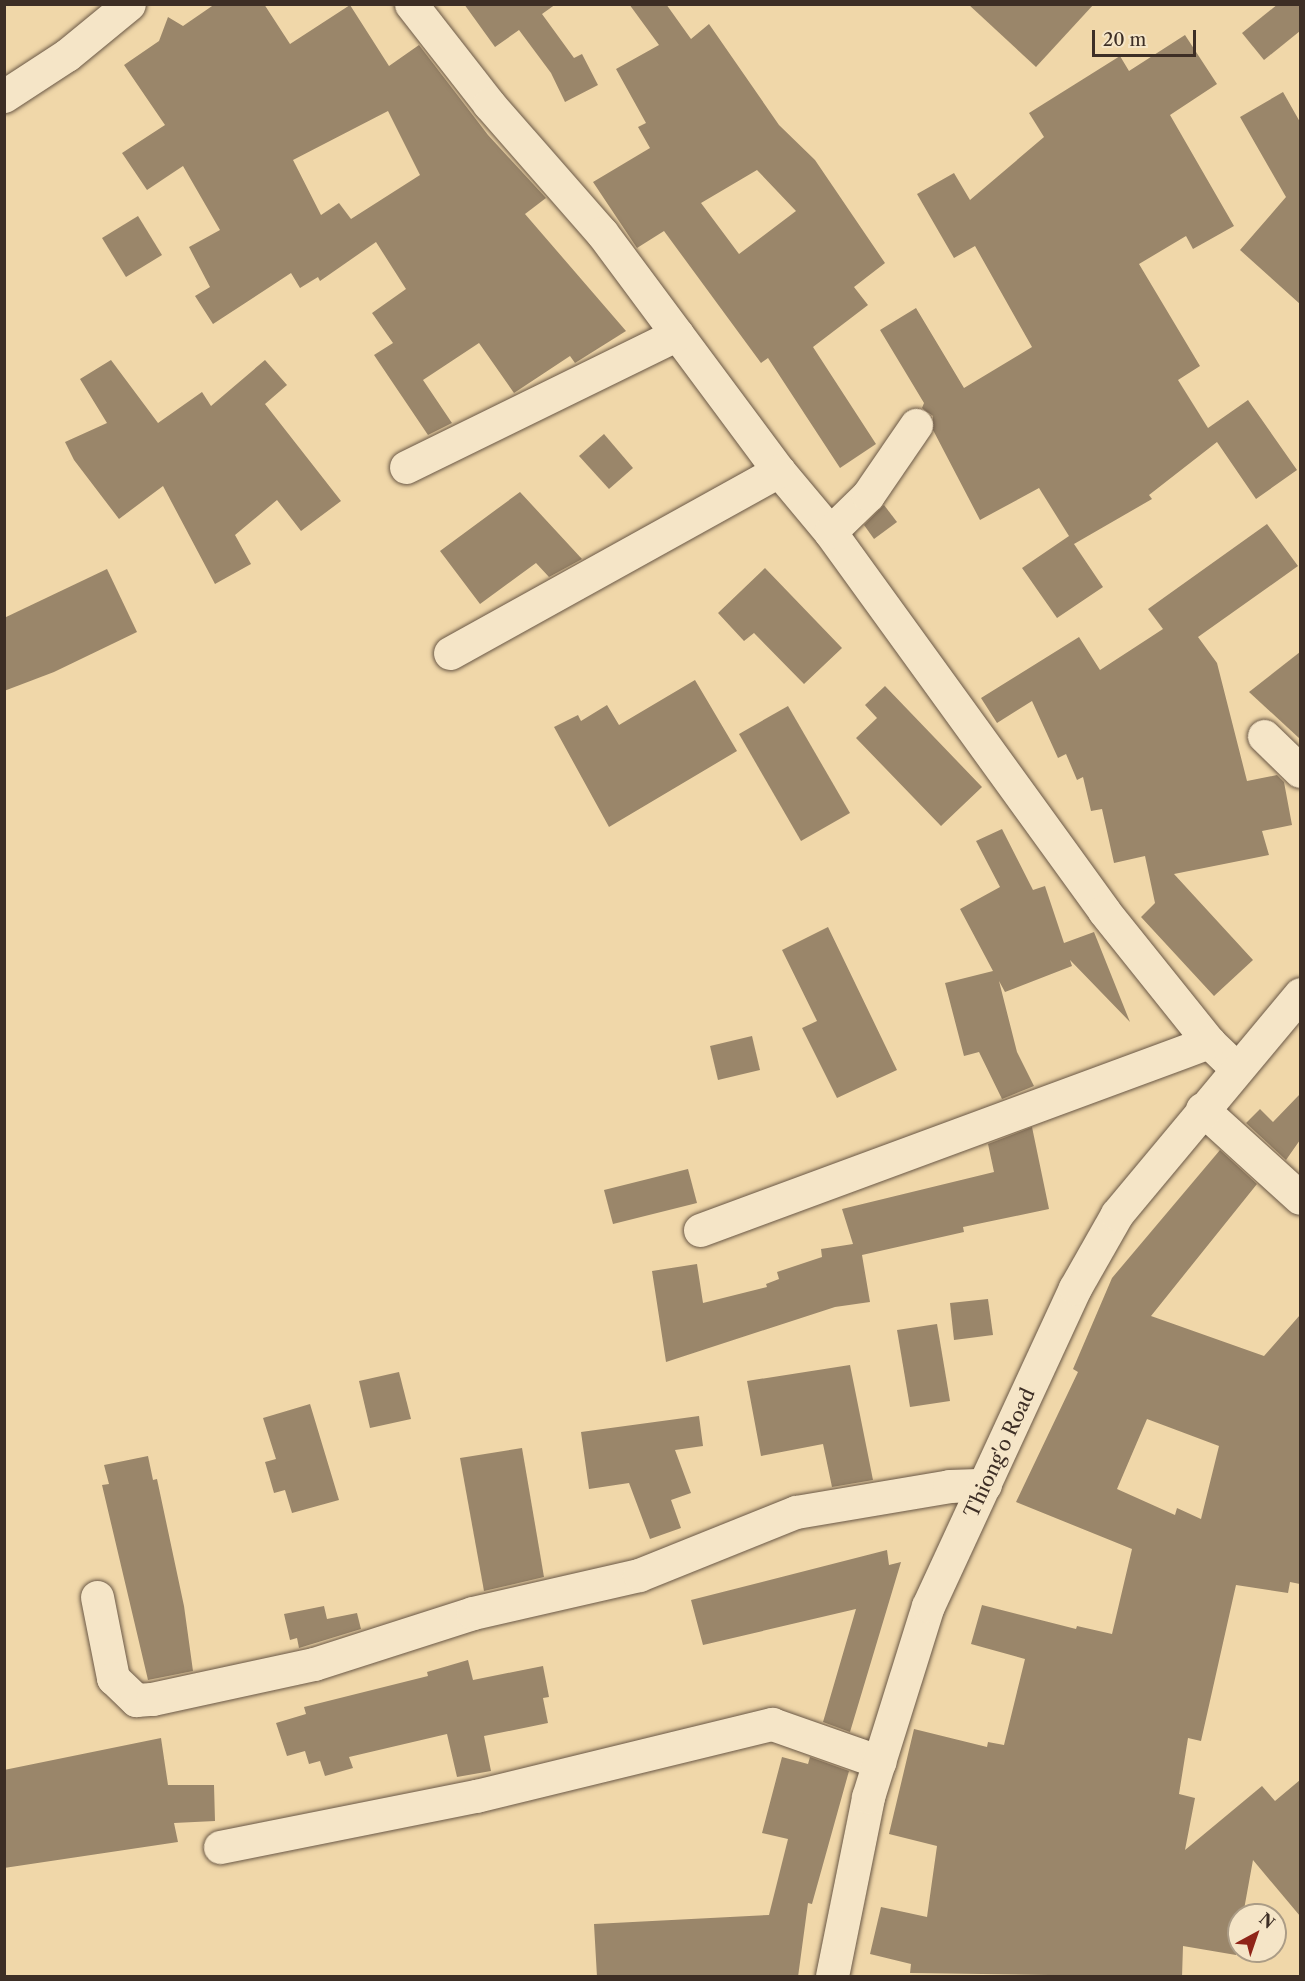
<!DOCTYPE html>
<style>
body{margin:0}
#map{position:relative;width:1305px;height:1981px;overflow:hidden;background:#f0d7a9;font-family:"Libre Caslon Text",serif}
div>[style]{position:absolute}
.building>*{inset:0;background:#9a866a}
.roads{filter:drop-shadow(0 0 2px #6a5846) drop-shadow(0 0 2px #6a5846)}
.minor>*{height:33px;margin:-16.5px;padding:0 16.5px;transform-origin:16.5px;border-radius:16.5px;background:#f5e5c7}
span{translate:-50% -50%;white-space:nowrap;text-align:center;line-height:1.15;-webkit-text-stroke:5px #f5e5c7;paint-order:stroke}
.street-label{font-size:20px;color:#3d2e25}
.frame{position:absolute;inset:0;border:6px solid #3d2e25;pointer-events:none}
.north{position:absolute;left:1227px;top:1903px;width:60px;height:60px;box-sizing:border-box;background:#f5e5c7;border:2px solid #ab9c86;border-radius:50%;rotate:40deg;font-size:16px;font-weight:700;line-height:24px;text-align:center;color:#3d2e25}
.north::after{content:'';display:block;margin:auto;width:21px;height:27px;background:#8f2418;clip-path:polygon(50% 0,100% 100%,50% 72%,0 100%)}
.scale{position:absolute;left:1092px;top:30px;width:104px;height:27px;box-sizing:border-box;border:3px solid #3d2e25;border-top:0;padding-left:8px;font-size:18px;line-height:21px;white-space:nowrap;color:#3d2e25;-webkit-text-stroke:4px #f5e5c7;paint-order:stroke}
</style>
<div id="map">
<div class="building">
<div style="clip-path:polygon(evenodd,215px 4px,264px 4px,290px 44px,350px 5px,389px 66px,419px 45px,488px 135px,546px 198px,525px 214px,626px 331px,575px 363px,570px 356px,514px 393px,479px 343px,423px 380px,452px 423px,428px 435px,374px 355px,393px 343px,372px 313px,406px 289px,376px 242px,320px 281px,318px 277px,300px 288px,291px 273px,213px 324px,195px 296px,210px 287px,189px 247px,220px 230px,183px 166px,147px 190px,122px 153px,165px 125px,124px 65px,159px 41px,168px 17px,183px 26px,215px 4px,388px 111px,420px 175px,351px 219px,339px 203px,321px 215px,293px 160px,388px 111px)"></div>
<div style="clip-path:polygon(464px 4px,556px 4px,542px 14px,574px 58px,582px 54px,598px 85px,565px 102px,551px 73px,519px 30px,495px 47px)"></div>
<div style="clip-path:polygon(evenodd,629px 4px,666px 4px,691px 39px,709px 24px,779px 125px,815px 160px,885px 263px,854px 287px,868px 305px,813px 347px,876px 444px,840px 468px,768px 358px,761px 363px,664px 231px,637px 248px,593px 182px,650px 148px,638px 127px,646px 123px,616px 69px,659px 45px,629px 4px,757px 170px,796px 211px,739px 254px,701px 203px,757px 170px)"></div>
<div style="clip-path:polygon(968px 4px,1094px 4px,1036px 67px)"></div>
<div style="clip-path:polygon(1278px 4px,1300px 4px,1300px 31px,1264px 60px,1242px 33px)"></div>
<div style="clip-path:polygon(1185px 35px,1217px 84px,1170px 115px,1234px 226px,1193px 249px,1186px 236px,1139px 264px,1200px 366px,1178px 380px,1208px 428px,1248px 400px,1297px 470px,1256px 499px,1217px 442px,1149px 495px,1152px 499px,1074px 544px,1103px 587px,1057px 618px,1022px 568px,1069px 536px,1039px 488px,980px 520px,933px 430px,933px 416px,922px 408px,924px 403px,880px 330px,916px 308px,964px 388px,1032px 347px,975px 246px,954px 258px,917px 194px,954px 173px,970px 200px,1044px 137px,1029px 113px,1120px 56px,1129px 71px)"></div>
<div style="clip-path:polygon(1283px 92px,1300px 122px,1300px 304px,1240px 250px,1286px 197px,1240px 117px)"></div>
<div style="clip-path:polygon(138px 216px,162px 255px,126px 277px,102px 238px)"></div>
<div style="clip-path:polygon(111px 360px,158px 423px,202px 392px,211px 406px,265px 360px,287px 385px,265px 404px,341px 501px,301px 531px,277px 500px,235px 535px,251px 564px,215px 584px,163px 486px,119px 519px,74px 460px,65px 442px,107px 423px,80px 379px)"></div>
<div style="clip-path:polygon(604px 434px,633px 468px,609px 489px,579px 456px)"></div>
<div style="clip-path:polygon(520px 492px,582px 559px,549px 577px,536px 563px,480px 604px,440px 551px)"></div>
<div style="clip-path:polygon(884px 505px,897px 522px,874px 539px,864px 525px)"></div>
<div style="clip-path:polygon(1267px 524px,1298px 566px,1198px 637px,1217px 663px,1247px 781px,1277px 775px,1284px 782px,1292px 825px,1262px 831px,1269px 855px,1174px 874px,1253px 960px,1214px 996px,1141px 917px,1155px 903px,1145px 856px,1114px 863px,1102px 809px,1091px 811px,1083px 777px,1077px 780px,1066px 754px,1058px 758px,1032px 701px,997px 723px,981px 698px,1079px 637px,1100px 670px,1163px 629px,1148px 609px)"></div>
<div style="clip-path:polygon(765px 568px,842px 648px,804px 684px,754px 633px,744px 641px,718px 613px)"></div>
<div style="clip-path:polygon(107px 569px,137px 632px,54px 672px,4px 691px,4px 618px)"></div>
<div style="clip-path:polygon(1300px 652px,1300px 739px,1249px 692px)"></div>
<div style="clip-path:polygon(695px 680px,737px 751px,609px 827px,554px 727px,578px 715px,581px 721px,607px 705px,619px 725px)"></div>
<div style="clip-path:polygon(885px 686px,982px 787px,941px 826px,856px 738px,877px 718px,865px 705px)"></div>
<div style="clip-path:polygon(788px 706px,850px 813px,801px 841px,739px 734px)"></div>
<div style="clip-path:polygon(1002px 829px,1033px 890px,1045px 886px,1064px 943px,1094px 932px,1130px 1022px,1070px 960px,1072px 966px,1005px 992px,999px 981px,1017px 1052px,1034px 1086px,1002px 1099px,979px 1052px,964px 1056px,945px 983px,993px 971px,960px 909px,1000px 887px,976px 841px)"></div>
<div style="clip-path:polygon(828px 927px,897px 1070px,837px 1098px,802px 1028px,817px 1021px,782px 950px)"></div>
<div style="clip-path:polygon(752px 1036px,760px 1070px,718px 1080px,710px 1046px)"></div>
<div style="clip-path:polygon(1300px 1094px,1300px 1140px,1286px 1160px,1246px 1123px,1260px 1109px,1273px 1122px)"></div>
<div style="clip-path:polygon(1032px 1127px,1049px 1209px,963px 1227px,964px 1232px,862px 1255px,870px 1302px,835px 1307px,666px 1362px,652px 1271px,697px 1264px,703px 1303px,767px 1287px,766px 1284px,779px 1279px,777px 1272px,822px 1257px,821px 1249px,853px 1244px,842px 1209px,994px 1172px,988px 1144px)"></div>
<div style="clip-path:polygon(evenodd,1220px 1150px,1257px 1184px,1151px 1316px,1264px 1356px,1300px 1315px,1300px 1584px,1290px 1582px,1288px 1593px,1236px 1585px,1201px 1741px,1188px 1738px,1179px 1794px,1195px 1798px,1185px 1850px,1262px 1786px,1275px 1801px,1300px 1780px,1300px 1916px,1253px 1860px,1243px 1915px,1239px 1915px,1236px 1955px,1183px 1946px,1182px 1977px,910px 1973px,911px 1964px,870px 1954px,881px 1907px,927px 1917px,937px 1846px,889px 1834px,914px 1729px,987px 1747px,988px 1742px,1004px 1745px,1025px 1659px,971px 1644px,982px 1605px,1076px 1629px,1077px 1626px,1112px 1634px,1132px 1549px,1016px 1502px,1078px 1372px,1073px 1369px,1112px 1278px,1220px 1150px,1147px 1419px,1219px 1446px,1201px 1519px,1177px 1508px,1175px 1515px,1117px 1489px,1147px 1419px)"></div>
<div style="clip-path:polygon(688px 1169px,697px 1203px,613px 1224px,604px 1190px)"></div>
<div style="clip-path:polygon(988px 1299px,993px 1335px,954px 1340px,950px 1303px)"></div>
<div style="clip-path:polygon(937px 1324px,950px 1401px,910px 1407px,897px 1330px)"></div>
<div style="clip-path:polygon(850px 1365px,873px 1480px,832px 1487px,823px 1444px,761px 1456px,747px 1381px)"></div>
<div style="clip-path:polygon(399px 1372px,411px 1419px,370px 1428px,359px 1381px)"></div>
<div style="clip-path:polygon(310px 1404px,339px 1500px,292px 1513px,285px 1490px,274px 1493px,265px 1462px,276px 1459px,263px 1418px)"></div>
<div style="clip-path:polygon(699px 1416px,703px 1446px,675px 1450px,691px 1493px,671px 1500px,681px 1528px,650px 1539px,629px 1483px,589px 1489px,581px 1432px)"></div>
<div style="clip-path:polygon(522px 1448px,544px 1577px,484px 1591px,460px 1458px)"></div>
<div style="clip-path:polygon(148px 1456px,153px 1480px,157px 1479px,184px 1606px,193px 1671px,148px 1680px,102px 1485px,109px 1484px,104px 1465px)"></div>
<div style="clip-path:polygon(887px 1550px,889px 1565px,901px 1562px,850px 1732px,823px 1722px,856px 1609px,703px 1645px,691px 1600px)"></div>
<div style="clip-path:polygon(324px 1606px,327px 1619px,357px 1613px,361px 1629px,299px 1648px,297px 1638px,290px 1640px,284px 1614px)"></div>
<div style="clip-path:polygon(468px 1660px,473px 1680px,543px 1666px,549px 1697px,543px 1698px,548px 1723px,484px 1736px,491px 1771px,457px 1777px,447px 1734px,349px 1757px,353px 1768px,325px 1776px,320px 1761px,309px 1764px,305px 1751px,287px 1756px,276px 1723px,306px 1714px,304px 1707px,428px 1676px,427px 1672px)"></div>
<div style="clip-path:polygon(161px 1738px,168px 1785px,214px 1785px,215px 1821px,174px 1823px,178px 1842px,4px 1868px,4px 1770px)"></div>
<div style="clip-path:polygon(782px 1757px,808px 1764px,810px 1757px,849px 1771px,812px 1904px,808px 1903px,798px 1977px,597px 1977px,594px 1924px,769px 1915px,788px 1839px,762px 1833px)"></div>
</div>
<div class="roads">
<div class="minor">
<div style="left:411px;top:4px;width:127px;rotate:52deg"></div>
<div style="left:489px;top:104px;width:171px;rotate:48.8deg"></div>
<div style="left:602px;top:233px;width:297px;rotate:53.4deg"></div>
<div style="left:779px;top:471px;width:80px;rotate:50.1deg"></div>
<div style="left:830px;top:532px;width:468px;rotate:54.1deg"></div>
<div style="left:1104px;top:911px;width:168px;rotate:51.3deg"></div>
<div style="left:1209px;top:1042px;width:37px;rotate:44deg"></div>
<div style="left:4px;top:96px;width:75px;rotate:-33.1deg"></div>
<div style="left:67px;top:55px;width:80px;rotate:-39.4deg"></div>
<div style="left:406px;top:467px;width:302px;rotate:-26.1deg"></div>
<div style="left:830px;top:532px;width:53px;rotate:-44.2deg"></div>
<div style="left:868px;top:495px;width:85px;rotate:-55.6deg"></div>
<div style="left:450px;top:653px;width:376px;rotate:-29deg"></div>
<div style="left:1264px;top:736px;width:50px;rotate:44.2deg"></div>
<div style="left:1202px;top:1109px;width:132px;rotate:42.2deg"></div>
<div style="left:700px;top:1230px;width:543px;rotate:-20.27deg"></div>
<div style="left:97px;top:1597px;width:83px;rotate:78.8deg"></div>
<div style="left:113px;top:1678px;width:32px;rotate:44deg"></div>
<div style="left:136px;top:1700px;width:16px;rotate:-4deg"></div>
<div style="left:152px;top:1699px;width:166px;rotate:-12.2deg"></div>
<div style="left:314px;top:1664px;width:167px;rotate:-17.8deg"></div>
<div style="left:473px;top:1613px;width:170px;rotate:-12.9deg"></div>
<div style="left:639px;top:1575px;width:169px;rotate:-21.9deg"></div>
<div style="left:796px;top:1512px;width:155px;rotate:-9.6deg"></div>
<div style="left:949px;top:1486px;width:36px;rotate:-2deg"></div>
<div style="left:220px;top:1847px;width:261px;rotate:-11.3deg"></div>
<div style="left:476px;top:1796px;width:305px;rotate:-13.7deg"></div>
<div style="left:772px;top:1724px;width:114px;rotate:19.4deg"></div>
<div style="left:832px;top:1976px;width:183px;rotate:-78.6deg"></div>
<div style="left:868px;top:1797px;width:200px;rotate:-72.6deg"></div>
<div style="left:928px;top:1606px;width:350px;rotate:-65.2deg"></div>
<div style="left:1075px;top:1288px;width:85px;rotate:-60.4deg"></div>
<div style="left:1117px;top:1214px;width:286px;rotate:-50.2deg"></div>
</div>
</div>
<div class="street-label">
<span style="left:1000px;top:1453px;rotate:-65deg">Thiong'o Road</span>
</div>
<div class="frame"></div>
<div class="north">N</div>
<div class="scale">20 m</div>
</div>
